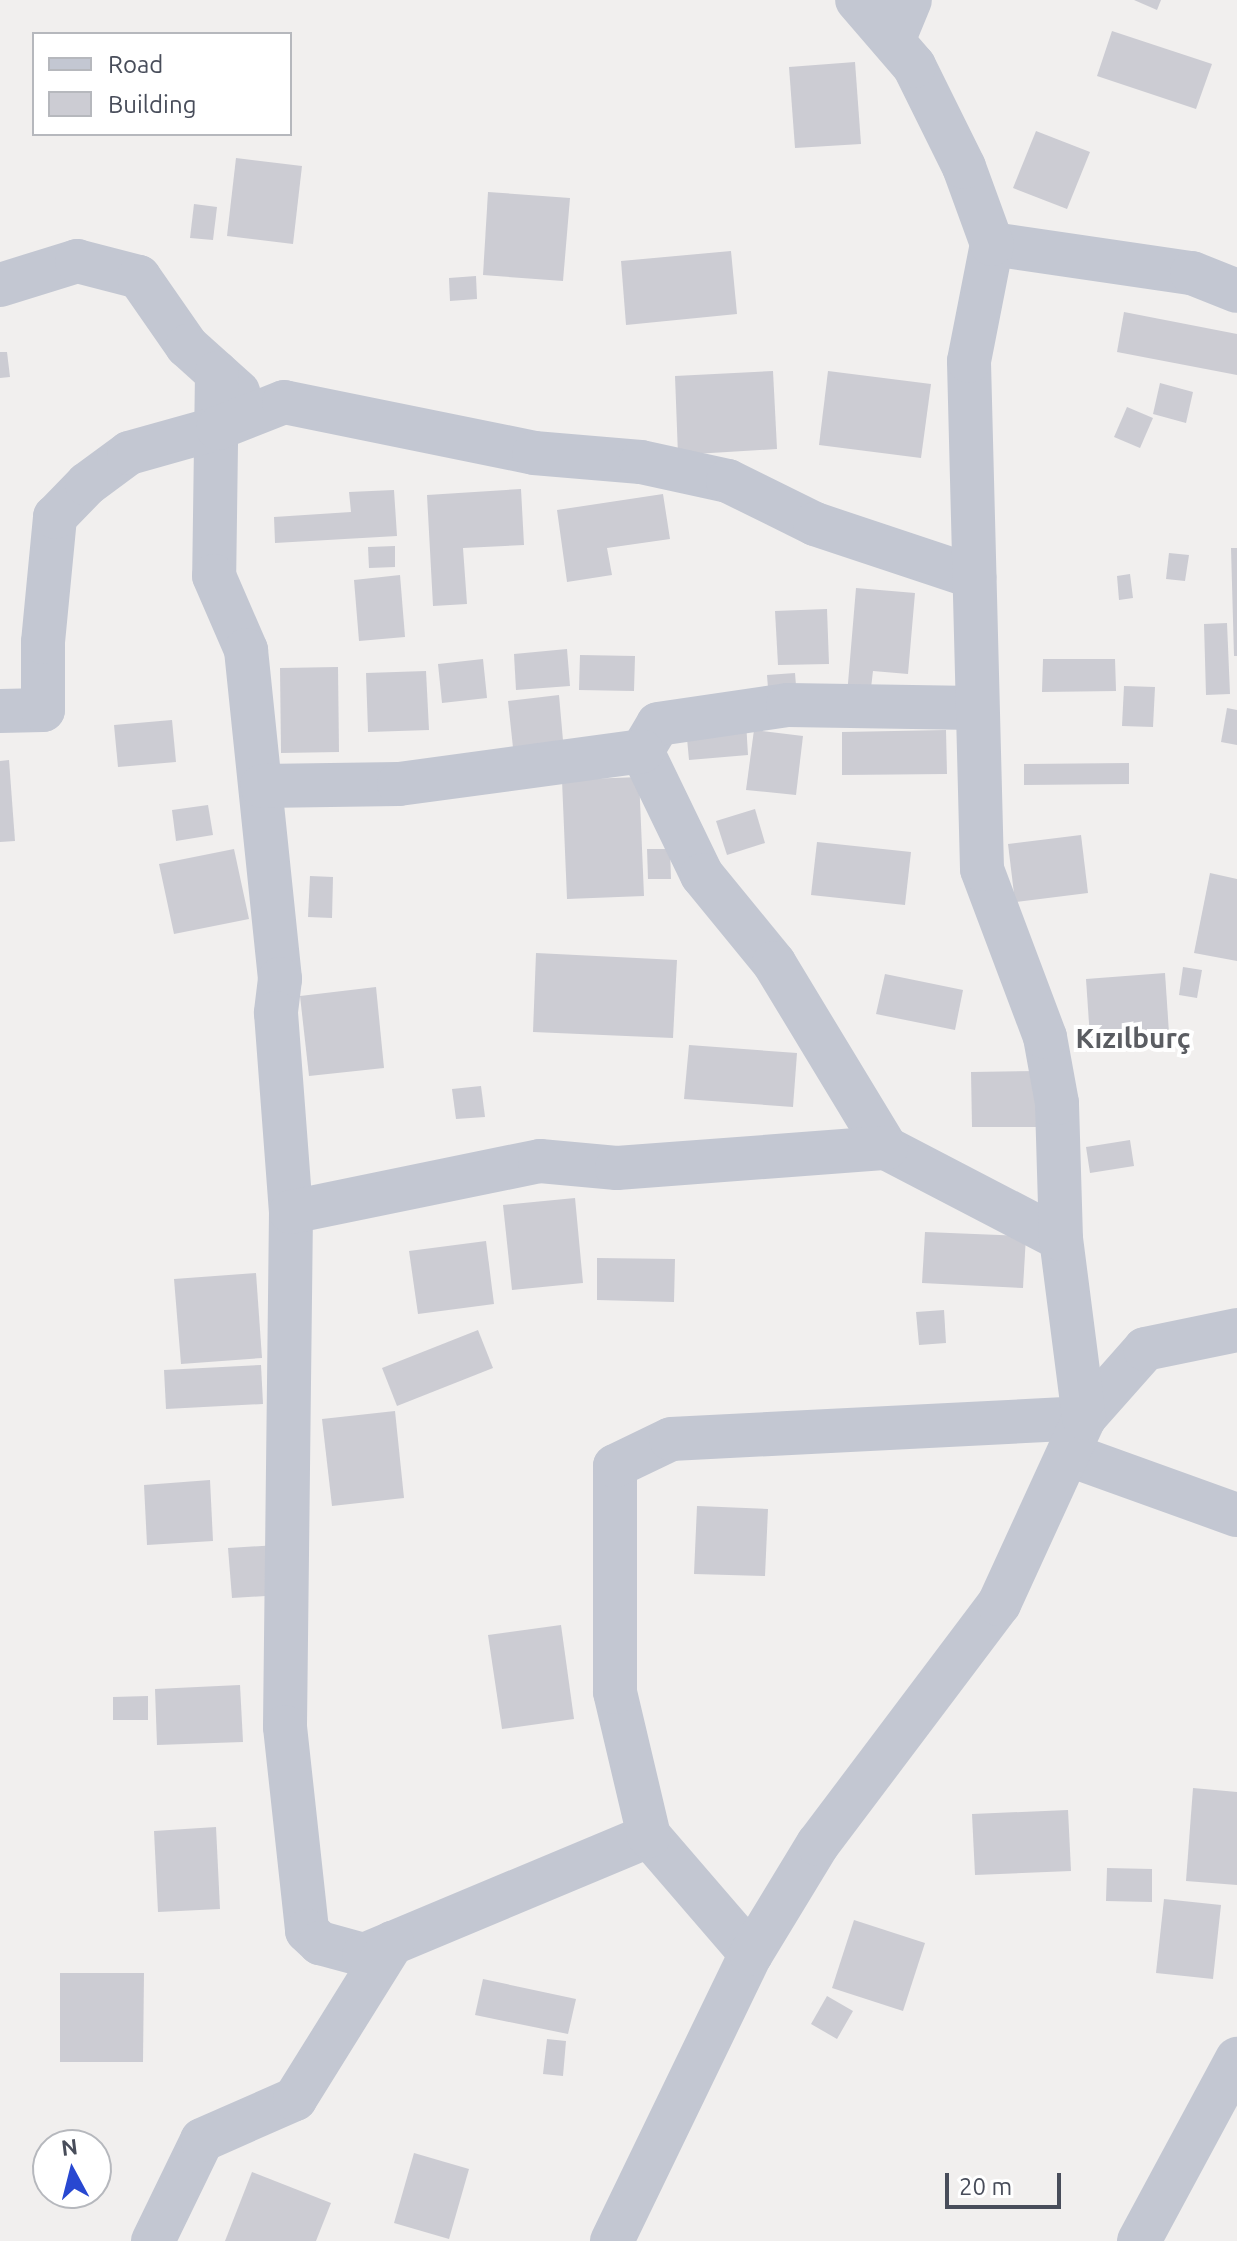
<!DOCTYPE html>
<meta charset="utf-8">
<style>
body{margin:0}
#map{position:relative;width:1237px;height:2241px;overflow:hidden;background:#f1efee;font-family:Ubuntu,sans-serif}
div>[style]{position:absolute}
.building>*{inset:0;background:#ccccd3}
.street>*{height:44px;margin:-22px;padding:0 22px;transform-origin:22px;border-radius:22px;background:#c3c7d2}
span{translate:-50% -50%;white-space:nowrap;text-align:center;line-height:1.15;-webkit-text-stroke:8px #fff;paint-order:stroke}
.quarter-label{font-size:28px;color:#5b5d62;font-weight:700}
.legend{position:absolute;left:32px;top:32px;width:260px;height:104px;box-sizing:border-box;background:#fff;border:2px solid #b6b8bd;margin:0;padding:10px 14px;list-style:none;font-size:24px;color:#484d5a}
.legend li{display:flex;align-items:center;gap:16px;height:40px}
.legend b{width:40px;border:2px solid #b6b8bd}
.north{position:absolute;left:32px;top:2129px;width:80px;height:80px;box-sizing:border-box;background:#fff;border:2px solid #b6b8bd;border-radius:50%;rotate:353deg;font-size:22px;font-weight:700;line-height:32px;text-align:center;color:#484d5a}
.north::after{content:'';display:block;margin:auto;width:28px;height:36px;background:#2848d1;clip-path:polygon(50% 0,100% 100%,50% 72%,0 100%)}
.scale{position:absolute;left:945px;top:2173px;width:116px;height:36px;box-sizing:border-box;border:4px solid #484d5a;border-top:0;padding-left:10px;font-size:24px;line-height:28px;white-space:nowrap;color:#484d5a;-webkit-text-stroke:6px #fff;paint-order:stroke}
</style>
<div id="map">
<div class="building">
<div style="clip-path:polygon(1134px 0,1161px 0,1157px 10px)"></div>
<div style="clip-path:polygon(1112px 31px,1212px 64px,1196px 109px,1097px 76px)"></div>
<div style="clip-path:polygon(855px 62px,861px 144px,795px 148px,789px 67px)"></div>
<div style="clip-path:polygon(1036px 131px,1090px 152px,1067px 209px,1013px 188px)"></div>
<div style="clip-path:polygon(236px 158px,302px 166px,293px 244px,227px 236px)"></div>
<div style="clip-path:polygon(488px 192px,570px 198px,563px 281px,483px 275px)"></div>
<div style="clip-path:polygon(194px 204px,217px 207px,213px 240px,190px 238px)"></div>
<div style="clip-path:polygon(731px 251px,737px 314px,626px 325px,621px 261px)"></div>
<div style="clip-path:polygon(476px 276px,477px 299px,450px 301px,449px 278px)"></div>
<div style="clip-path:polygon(1124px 312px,1237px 334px,1237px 375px,1117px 352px)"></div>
<div style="clip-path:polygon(0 352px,7px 352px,10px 377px,0 378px)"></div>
<div style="clip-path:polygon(773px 371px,777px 449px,678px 455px,675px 376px)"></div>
<div style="clip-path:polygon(828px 371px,931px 384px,921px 458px,819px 445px)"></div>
<div style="clip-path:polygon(1160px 383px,1193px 392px,1186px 423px,1153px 414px)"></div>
<div style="clip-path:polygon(1127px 407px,1153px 418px,1140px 448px,1114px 437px)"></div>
<div style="clip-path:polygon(521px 489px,524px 545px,463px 548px,467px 604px,433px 606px,427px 495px)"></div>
<div style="clip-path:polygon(394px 490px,397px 536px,275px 543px,274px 517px,351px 512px,349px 492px)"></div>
<div style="clip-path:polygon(663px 494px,670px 539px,607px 548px,612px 575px,567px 582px,557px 510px)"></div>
<div style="clip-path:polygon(395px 546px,395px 567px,369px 568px,368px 547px)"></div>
<div style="clip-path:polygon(1231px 548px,1237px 548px,1237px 656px,1234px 656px)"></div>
<div style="clip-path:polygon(1169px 553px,1189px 555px,1185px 581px,1166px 579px)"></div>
<div style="clip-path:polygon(1130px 574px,1133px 598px,1119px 600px,1117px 576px)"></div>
<div style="clip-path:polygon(400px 575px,405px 637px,359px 641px,354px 580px)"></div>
<div style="clip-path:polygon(856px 588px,915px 593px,908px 674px,873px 671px,870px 697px,847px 695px)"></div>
<div style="clip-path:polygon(827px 609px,829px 664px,778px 665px,775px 611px)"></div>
<div style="clip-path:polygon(1227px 623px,1230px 694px,1206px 695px,1204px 624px)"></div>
<div style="clip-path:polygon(567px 649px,570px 686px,516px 690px,514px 654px)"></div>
<div style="clip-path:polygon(580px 655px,635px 656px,634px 691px,579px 690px)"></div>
<div style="clip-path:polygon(483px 659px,487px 698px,442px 703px,438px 664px)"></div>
<div style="clip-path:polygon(1043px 659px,1115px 659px,1116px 691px,1042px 692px)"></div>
<div style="clip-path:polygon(338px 667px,339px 752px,281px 753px,280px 668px)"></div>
<div style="clip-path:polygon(426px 671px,429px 730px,368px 732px,366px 673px)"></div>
<div style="clip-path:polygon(795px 673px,797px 698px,769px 701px,767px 675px)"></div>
<div style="clip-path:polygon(1124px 686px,1155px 687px,1153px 727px,1122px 726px)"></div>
<div style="clip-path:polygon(559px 695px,564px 752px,514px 757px,508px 701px)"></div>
<div style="clip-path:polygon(1227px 708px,1237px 710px,1237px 745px,1221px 742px)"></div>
<div style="clip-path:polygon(172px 720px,176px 762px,118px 767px,114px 725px)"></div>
<div style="clip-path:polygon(746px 722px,748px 755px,689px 760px,686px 728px)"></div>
<div style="clip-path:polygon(754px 730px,803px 736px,796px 795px,746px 790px)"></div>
<div style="clip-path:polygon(946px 730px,947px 774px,842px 775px,842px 732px)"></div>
<div style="clip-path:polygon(9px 760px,15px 841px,0 842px,0 761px)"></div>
<div style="clip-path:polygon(1129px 763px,1129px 784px,1024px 785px,1024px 764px)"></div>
<div style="clip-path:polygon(639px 777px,644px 896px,567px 899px,562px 780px)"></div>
<div style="clip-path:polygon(208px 805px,213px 835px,176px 841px,172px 810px)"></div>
<div style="clip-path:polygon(755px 809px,765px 843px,727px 855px,716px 821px)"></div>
<div style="clip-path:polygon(1081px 835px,1088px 893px,1015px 902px,1008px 844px)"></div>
<div style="clip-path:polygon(817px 842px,911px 852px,905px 905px,811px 895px)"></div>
<div style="clip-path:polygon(234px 849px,249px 919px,174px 934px,159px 864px)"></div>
<div style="clip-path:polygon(647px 849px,670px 849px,671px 879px,648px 879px)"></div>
<div style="clip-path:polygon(1210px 873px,1237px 879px,1237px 961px,1194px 953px)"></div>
<div style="clip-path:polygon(310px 876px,333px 877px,332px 918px,308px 917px)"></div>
<div style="clip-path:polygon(536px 953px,677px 960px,673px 1038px,533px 1032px)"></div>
<div style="clip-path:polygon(1183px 967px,1202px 970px,1197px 998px,1179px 995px)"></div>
<div style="clip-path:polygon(1165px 973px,1169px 1033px,1090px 1038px,1086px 979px)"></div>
<div style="clip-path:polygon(885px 974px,963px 990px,955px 1030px,876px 1014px)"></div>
<div style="clip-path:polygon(376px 987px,384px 1068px,309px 1076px,300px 996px)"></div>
<div style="clip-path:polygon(689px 1045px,797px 1053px,793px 1107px,684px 1099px)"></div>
<div style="clip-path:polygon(1040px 1071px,1041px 1127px,972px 1127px,971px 1072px)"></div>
<div style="clip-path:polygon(481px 1086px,485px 1117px,456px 1119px,452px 1089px)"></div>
<div style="clip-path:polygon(1130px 1140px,1134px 1166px,1090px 1173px,1086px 1147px)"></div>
<div style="clip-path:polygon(575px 1198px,583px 1283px,512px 1290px,503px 1205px)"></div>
<div style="clip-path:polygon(925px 1232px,1026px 1236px,1023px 1288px,922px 1283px)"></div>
<div style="clip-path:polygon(486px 1241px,494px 1304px,418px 1314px,409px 1251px)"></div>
<div style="clip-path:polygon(597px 1258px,675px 1259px,674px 1302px,597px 1300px)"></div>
<div style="clip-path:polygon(256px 1273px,262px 1358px,181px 1364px,174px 1279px)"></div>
<div style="clip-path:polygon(944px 1310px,946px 1343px,919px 1345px,916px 1312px)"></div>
<div style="clip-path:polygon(478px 1330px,493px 1368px,397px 1406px,382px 1368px)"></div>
<div style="clip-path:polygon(261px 1365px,263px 1404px,166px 1409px,164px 1370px)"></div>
<div style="clip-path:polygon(395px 1411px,404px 1498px,332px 1506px,322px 1419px)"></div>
<div style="clip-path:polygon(210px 1480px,213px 1541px,147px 1545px,144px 1485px)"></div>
<div style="clip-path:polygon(697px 1506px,768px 1509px,765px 1576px,694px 1574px)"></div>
<div style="clip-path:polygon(278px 1545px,281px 1595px,232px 1598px,228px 1548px)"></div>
<div style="clip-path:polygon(561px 1625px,574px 1719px,502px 1729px,488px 1635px)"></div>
<div style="clip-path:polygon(240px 1685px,243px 1742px,157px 1745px,155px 1689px)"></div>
<div style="clip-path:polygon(148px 1696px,148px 1720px,113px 1720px,113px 1697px)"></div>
<div style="clip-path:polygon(1193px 1788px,1237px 1792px,1237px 1885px,1186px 1881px)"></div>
<div style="clip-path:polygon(1068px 1810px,1071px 1871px,975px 1875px,972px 1814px)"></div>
<div style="clip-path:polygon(216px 1827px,220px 1909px,158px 1912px,154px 1831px)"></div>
<div style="clip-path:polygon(1107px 1868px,1152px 1869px,1152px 1902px,1106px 1901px)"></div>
<div style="clip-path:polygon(1164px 1899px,1221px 1905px,1213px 1979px,1156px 1973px)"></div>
<div style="clip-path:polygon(854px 1920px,925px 1943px,903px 2011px,832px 1988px)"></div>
<div style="clip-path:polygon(60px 1973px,144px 1973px,143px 2062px,60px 2062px)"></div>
<div style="clip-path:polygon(483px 1979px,576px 1999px,568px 2034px,475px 2015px)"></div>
<div style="clip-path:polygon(827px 1996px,853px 2011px,837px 2039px,811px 2024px)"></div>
<div style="clip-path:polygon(547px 2039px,566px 2041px,563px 2076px,543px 2074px)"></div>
<div style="clip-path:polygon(414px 2153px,469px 2169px,449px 2239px,394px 2223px)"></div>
<div style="clip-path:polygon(252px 2172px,331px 2203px,316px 2241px,225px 2241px)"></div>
</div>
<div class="street">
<div style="left:893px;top:41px;width:44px;rotate:-67.5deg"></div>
<div style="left:992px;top:244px;width:202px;rotate:8.3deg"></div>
<div style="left:1192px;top:273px;width:48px;rotate:21.8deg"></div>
<div style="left:0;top:285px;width:81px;rotate:-17.3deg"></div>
<div style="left:77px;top:261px;width:64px;rotate:14.5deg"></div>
<div style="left:139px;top:277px;width:84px;rotate:55.2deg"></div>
<div style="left:187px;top:346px;width:69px;rotate:42deg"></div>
<div style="left:217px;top:373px;width:203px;rotate:90.8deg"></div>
<div style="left:214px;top:576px;width:81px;rotate:66.6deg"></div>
<div style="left:246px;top:650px;width:331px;rotate:84.1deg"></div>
<div style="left:280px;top:979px;width:34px;rotate:97deg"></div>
<div style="left:276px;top:1013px;width:200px;rotate:85.7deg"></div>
<div style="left:291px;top:1212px;width:515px;rotate:90.67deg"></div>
<div style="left:285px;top:1727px;width:205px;rotate:83.8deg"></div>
<div style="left:307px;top:1931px;width:18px;rotate:43deg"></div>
<div style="left:320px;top:1943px;width:46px;rotate:15.3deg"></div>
<div style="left:364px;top:1955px;width:309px;rotate:-22.7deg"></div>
<div style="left:0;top:711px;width:43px;rotate:-1.3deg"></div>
<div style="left:43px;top:710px;width:68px;rotate:-90deg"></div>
<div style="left:43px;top:642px;width:126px;rotate:-84.5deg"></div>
<div style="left:55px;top:517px;width:46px;rotate:-45.9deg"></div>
<div style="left:87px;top:484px;width:52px;rotate:-36.4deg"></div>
<div style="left:129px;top:453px;width:92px;rotate:-15.7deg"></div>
<div style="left:218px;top:428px;width:71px;rotate:-21.5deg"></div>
<div style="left:284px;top:402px;width:255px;rotate:11.5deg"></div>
<div style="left:534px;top:453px;width:107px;rotate:4.8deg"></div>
<div style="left:641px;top:462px;width:89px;rotate:12.3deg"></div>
<div style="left:728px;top:481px;width:97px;rotate:26.3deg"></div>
<div style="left:815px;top:524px;width:168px;rotate:18.4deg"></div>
<div style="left:642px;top:751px;width:138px;rotate:64.2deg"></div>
<div style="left:702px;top:875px;width:114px;rotate:50.7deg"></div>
<div style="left:774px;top:963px;width:216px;rotate:58.8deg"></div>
<div style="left:886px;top:1148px;width:197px;rotate:27.5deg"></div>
<div style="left:642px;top:751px;width:31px;rotate:-59deg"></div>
<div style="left:658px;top:724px;width:131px;rotate:-8.3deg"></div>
<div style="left:788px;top:705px;width:187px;rotate:0.9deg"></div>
<div style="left:262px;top:786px;width:137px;rotate:-0.8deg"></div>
<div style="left:399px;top:784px;width:245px;rotate:-7.7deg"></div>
<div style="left:291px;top:1212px;width:254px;rotate:-11.6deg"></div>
<div style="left:540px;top:1161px;width:77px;rotate:5.2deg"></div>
<div style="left:617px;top:1168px;width:270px;rotate:-4.3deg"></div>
<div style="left:1070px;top:1455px;width:177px;rotate:19.8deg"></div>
<div style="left:751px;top:1954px;width:156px;rotate:-130.8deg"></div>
<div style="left:649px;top:1836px;width:148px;rotate:-103.3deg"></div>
<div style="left:615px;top:1692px;width:226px;rotate:-90deg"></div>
<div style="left:615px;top:1466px;width:62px;rotate:-25.7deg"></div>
<div style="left:671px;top:1439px;width:414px;rotate:-2.9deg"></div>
<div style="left:1084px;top:1418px;width:92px;rotate:-48.5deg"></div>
<div style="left:1145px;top:1349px;width:94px;rotate:-11.7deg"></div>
<div style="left:153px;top:2241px;width:112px;rotate:-64.1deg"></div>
<div style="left:202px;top:2140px;width:102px;rotate:-23.8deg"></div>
<div style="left:295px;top:2099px;width:184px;rotate:-58.1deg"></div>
<div style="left:612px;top:2241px;width:319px;rotate:-64.2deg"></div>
<div style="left:751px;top:1954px;width:129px;rotate:-58.7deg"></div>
<div style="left:818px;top:1844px;width:301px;rotate:-53deg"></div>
<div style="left:999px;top:1604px;width:205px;rotate:-65.4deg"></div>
<div style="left:1084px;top:1418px;width:180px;rotate:-97.3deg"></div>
<div style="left:1061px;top:1239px;width:136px;rotate:-91.7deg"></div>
<div style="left:1057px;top:1103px;width:67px;rotate:-100.3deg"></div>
<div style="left:1045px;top:1037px;width:179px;rotate:-110.6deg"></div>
<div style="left:982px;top:869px;width:508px;rotate:-91.47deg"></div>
<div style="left:969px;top:361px;width:119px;rotate:-78.9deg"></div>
<div style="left:992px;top:244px;width:82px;rotate:-110deg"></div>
<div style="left:964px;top:167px;width:113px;rotate:-116.3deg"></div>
<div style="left:914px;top:66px;width:87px;rotate:-130.8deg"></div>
<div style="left:1139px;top:2241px;width:207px;rotate:-61.7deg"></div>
</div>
<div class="quarter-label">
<span style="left:1133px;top:1038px">Kızılburç</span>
</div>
<ul class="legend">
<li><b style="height:10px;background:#c3c7d2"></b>Road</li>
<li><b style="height:22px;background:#ccccd3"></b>Building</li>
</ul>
<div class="north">N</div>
<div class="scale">20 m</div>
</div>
